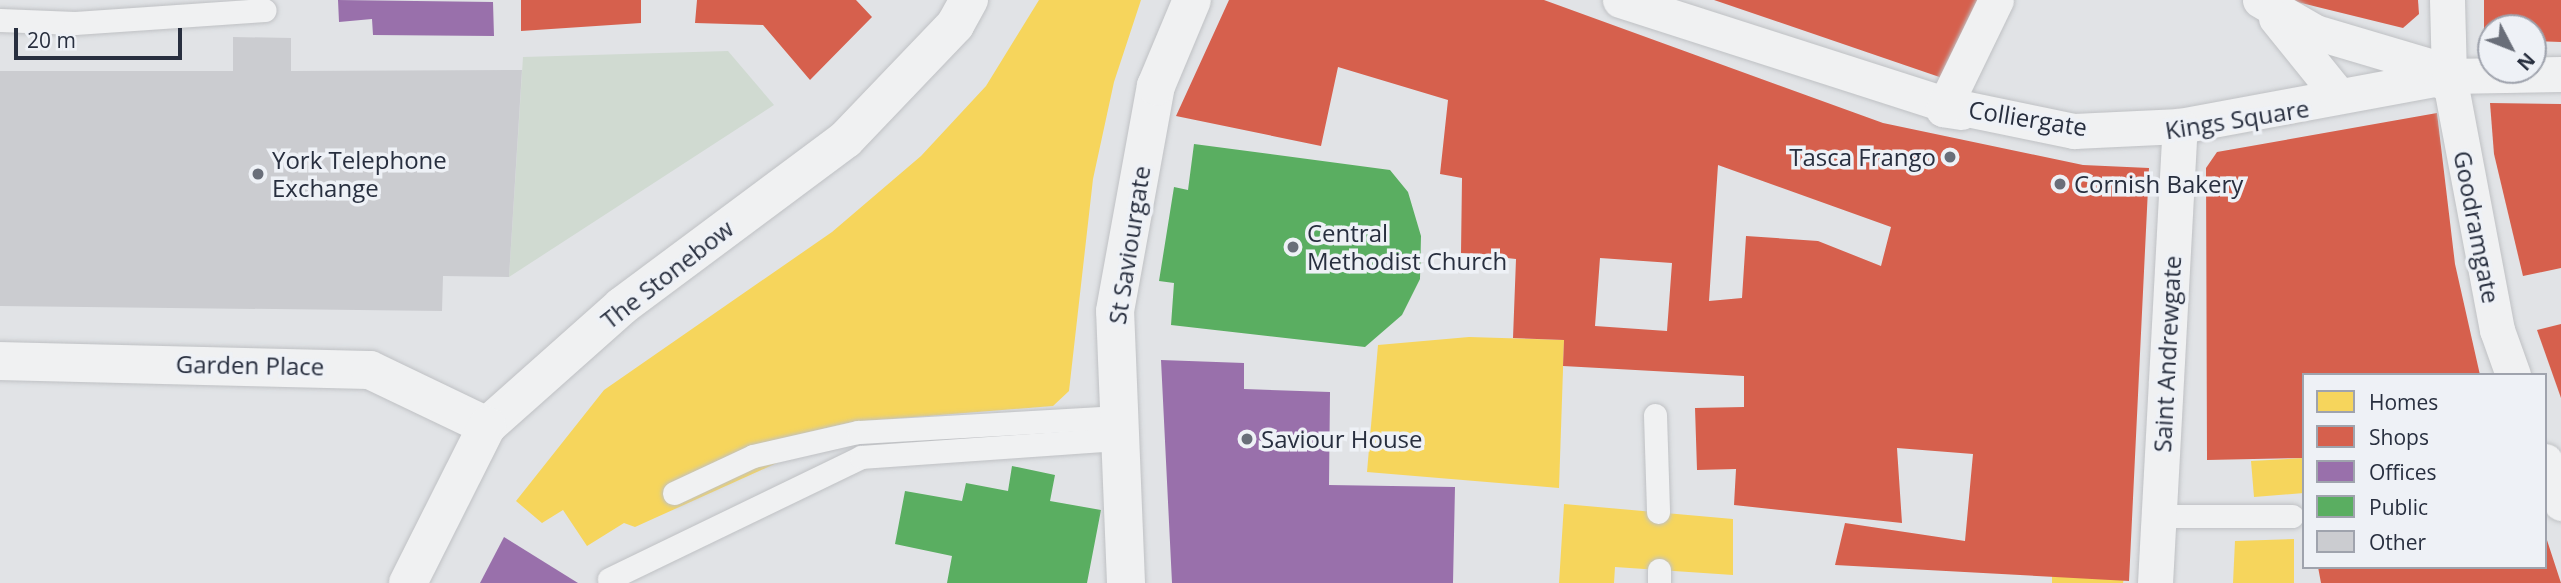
<!DOCTYPE html>
<style>
body{margin:0}
#map{position:relative;width:2561px;height:583px;overflow:hidden;background:#e1e3e6;font-family:"Open Sans",sans-serif}
div>[style]{position:absolute}
.green>*{inset:0;background:#d0dad1}
.homes>*{inset:0;background:#f6d55c}
.shops>*{inset:0;background:#d6604d}
.offices>*{inset:0;background:#9970ab}
.public>*{inset:0;background:#5aae61}
.building>*{inset:0;background:#cbccd0}
.roads{filter:drop-shadow(0 0 2px #bfc1c4) drop-shadow(0 0 2px #bfc1c4)}
.service>*{height:23px;margin:-11.5px;padding:0 11.5px;transform-origin:11.5px;border-radius:11.5px;background:#f0f1f2}
.pedestrian>*{height:35px;margin:-17.5px;padding:0 17.5px;transform-origin:17.5px;border-radius:17.5px;background:#f0f1f2}
.minor>*{height:38px;margin:-19px;padding:0 19px;transform-origin:19px;border-radius:19px;background:#f0f1f2}
.tertiary>*{height:38px;margin:-19px;padding:0 19px;transform-origin:19px;border-radius:19px;background:#f0f1f2}
.dots>*{width:19px;height:19px;translate:-50% -50%;box-sizing:border-box;border:4px solid #eef1f6;border-radius:50%}
span{translate:-50% -50%;white-space:nowrap;text-align:center;line-height:1.15;-webkit-text-stroke:7px #eef1f6;paint-order:stroke}
.street-label{font-size:24px;color:#282f3f}
.poi-label{font-size:24px;color:#282f3f}
.right{translate:-100% -50%;text-align:right}
.left{translate:0 -50%;text-align:left}
.legend{position:absolute;left:2302px;top:373px;width:245px;height:196px;box-sizing:border-box;background:#eef1f6;border:2px solid #9fa3ad;margin:0;padding:9px 12px;list-style:none;font-size:21px;color:#282f3f}
.legend li{display:flex;align-items:center;gap:14px;height:35px}
.legend b{width:35px;border:2px solid #9fa3ad}
.north{position:absolute;left:2477px;top:14px;width:70px;height:70px;box-sizing:border-box;background:#eef1f6;border:2px solid #9fa3ad;border-radius:50%;rotate:132deg;font-size:19px;font-weight:700;line-height:28px;text-align:center;color:#282f3f}
.north::after{content:'';display:block;margin:auto;width:24px;height:32px;background:#696e79;clip-path:polygon(50% 0,100% 100%,50% 72%,0 100%)}
.scale{position:absolute;left:14px;top:28px;width:168px;height:32px;box-sizing:border-box;border:4px solid #282f3f;border-top:0;padding-left:9px;font-size:21px;line-height:24px;white-space:nowrap;color:#282f3f;-webkit-text-stroke:5px #eef1f6;paint-order:stroke}
</style>
<div id="map">
<div class="green">
<div style="clip-path:polygon(728px 51px,774px 105px,509px 277px,523px 57px)"></div>
</div>
<div class="homes">
<div style="clip-path:polygon(1039px 0,1141px 0,1114px 82px,1093px 179px,1069px 391px,1053px 406px,852px 422px,759px 444px,779px 462px,635px 527px,624px 523px,587px 546px,563px 510px,542px 523px,516px 501px,604px 390px,832px 232px,921px 156px,986px 86px)"></div>
<div style="clip-path:polygon(1469px 337px,1564px 340px,1559px 488px,1367px 472px,1378px 345px)"></div>
<div style="clip-path:polygon(2304px 458px,2304px 493px,2254px 497px,2251px 461px)"></div>
<div style="clip-path:polygon(1564px 504px,1733px 519px,1733px 575px,1615px 567px,1614px 583px,1559px 583px)"></div>
<div style="clip-path:polygon(2294px 539px,2294px 583px,2233px 583px,2235px 541px)"></div>
<div style="clip-path:polygon(2052px 576px,2124px 578px,2123px 583px,2052px 583px)"></div>
</div>
<div class="shops">
<div style="clip-path:polygon(521px 0,641px 0,641px 23px,521px 31px)"></div>
<div style="clip-path:polygon(697px 0,856px 0,872px 17px,810px 80px,763px 25px,695px 23px)"></div>
<div style="clip-path:polygon(evenodd,1229px 0,1544px 0,1883px 123px,2083px 165px,2149px 168px,2129px 581px,1835px 565px,1845px 523px,1965px 541px,1973px 454px,1897px 448px,1902px 523px,1734px 505px,1736px 469px,1697px 470px,1695px 408px,1744px 407px,1744px 376px,1563px 366px,1564px 340px,1513px 338px,1516px 259px,1461px 253px,1462px 178px,1440px 174px,1448px 100px,1338px 67px,1321px 146px,1176px 116px,1229px 0,1718px 165px,1891px 227px,1881px 266px,1818px 241px,1746px 236px,1742px 298px,1709px 301px,1718px 165px,1229px 0,1600px 258px,1672px 263px,1667px 331px,1595px 326px,1600px 258px)"></div>
<div style="clip-path:polygon(1714px 0,1996px 0,1957px 83px)"></div>
<div style="clip-path:polygon(2289px 0,2418px 0,2419px 14px,2403px 28px)"></div>
<div style="clip-path:polygon(2484px 0,2561px 0,2561px 42px,2533px 41px,2533px 28px,2491px 28px,2491px 40px,2484px 40px)"></div>
<div style="clip-path:polygon(2490px 103px,2561px 104px,2561px 268px,2523px 276px,2494px 154px)"></div>
<div style="clip-path:polygon(2437px 113px,2455px 264px,2480px 375px,2304px 375px,2304px 458px,2207px 460px,2206px 168px,2217px 152px)"></div>
<div style="clip-path:polygon(2561px 324px,2561px 398px,2537px 330px)"></div>
<div style="clip-path:polygon(2545px 534px,2561px 583px,2321px 583px,2318px 567px,2545px 567px)"></div>
</div>
<div class="offices">
<div style="clip-path:polygon(338px 0,493px 2px,494px 36px,373px 35px,372px 19px,339px 22px)"></div>
<div style="clip-path:polygon(1161px 360px,1244px 363px,1244px 389px,1330px 392px,1329px 485px,1455px 487px,1453px 583px,1172px 583px)"></div>
<div style="clip-path:polygon(504px 537px,578px 583px,480px 583px)"></div>
</div>
<div class="public">
<div style="clip-path:polygon(1194px 144px,1390px 170px,1408px 192px,1421px 236px,1420px 279px,1402px 315px,1365px 347px,1171px 325px,1174px 283px,1159px 281px,1174px 187px,1188px 190px)"></div>
<div style="clip-path:polygon(1012px 466px,1055px 475px,1050px 501px,1101px 510px,1087px 583px,947px 583px,952px 556px,895px 544px,905px 491px,962px 501px,966px 483px,1008px 491px)"></div>
</div>
<div class="building">
<div style="clip-path:polygon(233px 37px,291px 38px,291px 71px,522px 70px,509px 277px,443px 276px,442px 311px,0 306px,0 71px,233px 71px)"></div>
</div>
<div class="roads">
<div class="service">
<div style="left:0;top:20px;width:75px;rotate:2.3deg"></div>
<div style="left:75px;top:23px;width:190px;rotate:-3.9deg"></div>
<div style="left:1655px;top:415px;width:97px;rotate:88.2deg"></div>
<div style="left:674px;top:493px;width:87px;rotate:-25.1deg"></div>
<div style="left:753px;top:456px;width:108px;rotate:-12.9deg"></div>
<div style="left:858px;top:432px;width:258px;rotate:-3.3deg"></div>
<div style="left:2158px;top:516px;width:134px"></div>
<div style="left:1659px;top:570px;width:13px;rotate:90deg"></div>
<div style="left:609px;top:579px;width:280px;rotate:-25.8deg"></div>
<div style="left:861px;top:457px;width:256px;rotate:-4deg"></div>
</div>
<div class="pedestrian">
<div style="left:1620px;top:0;width:344px;rotate:17.8deg"></div>
<div style="left:1948px;top:105px;width:129px;rotate:11.7deg"></div>
<div style="left:2074px;top:131px;width:106px;rotate:-2.7deg"></div>
<div style="left:2180px;top:126px;width:274px;rotate:-10.5deg"></div>
<div style="left:2449px;top:76px;width:112px;rotate:-1deg"></div>
<div style="left:2260px;top:0;width:64px;rotate:30.2deg"></div>
<div style="left:2315px;top:32px;width:130px;rotate:16.5deg"></div>
<div style="left:2440px;top:69px;width:12px;rotate:85deg"></div>
<div style="left:2447px;top:0;width:76px;rotate:88.5deg"></div>
<div style="left:2449px;top:76px;width:258px;rotate:79.3deg"></div>
<div style="left:2497px;top:330px;width:48px;rotate:70.4deg"></div>
<div style="left:2276px;top:18px;width:100px;rotate:51.1deg"></div>
<div style="left:1961px;top:112px;width:18px;rotate:-171deg"></div>
<div style="left:1943px;top:109px;width:121px;rotate:-64.1deg"></div>
<div style="left:2545px;top:461px;width:45px;rotate:69.1deg"></div>
<div style="left:2155px;top:583px;width:458px;rotate:-86.9deg"></div>
</div>
<div class="minor">
<div style="left:0;top:361px;width:370px;rotate:1.4deg"></div>
<div style="left:370px;top:370px;width:130px;rotate:25.6deg"></div>
<div style="left:487px;top:426px;width:181px;rotate:-41.6deg"></div>
<div style="left:622px;top:306px;width:279px;rotate:-36.7deg"></div>
<div style="left:846px;top:139px;width:158px;rotate:-46.3deg"></div>
<div style="left:955px;top:25px;width:29px;rotate:-61deg"></div>
<div style="left:1126px;top:583px;width:272px;rotate:-92.3deg"></div>
<div style="left:1115px;top:311px;width:229px;rotate:-79.7deg"></div>
<div style="left:1156px;top:86px;width:93px;rotate:-67.3deg"></div>
</div>
<div class="tertiary">
<div style="left:408px;top:583px;width:176px;rotate:-63.3deg"></div>
</div>
</div>
<div class="dots">
<div style="left:1950px;top:157px;background:#696e79"></div>
<div style="left:258px;top:174px;background:#696e79"></div>
<div style="left:2060px;top:184px;background:#696e79"></div>
<div style="left:1293px;top:247px;background:#696e79"></div>
<div style="left:1247px;top:439px;background:#696e79"></div>
</div>
<div class="street-label">
<span style="left:2028px;top:118px;rotate:9deg">Colliergate</span>
<span style="left:2237px;top:119px;rotate:-9deg">Kings Square</span>
<span style="left:2477px;top:227px;rotate:79deg">Goodramgate</span>
<span style="left:1129px;top:245px;rotate:-81deg">St Saviourgate</span>
<span style="left:667px;top:274px;rotate:-38deg">The Stonebow</span>
<span style="left:2167px;top:354px;rotate:-87deg">Saint Andrewgate</span>
<span style="left:250px;top:365px;rotate:1deg">Garden Place</span>
</div>
<div class="poi-label">
<span class="right" style="left:1936px;top:157px">Tasca Frango</span>
<span class="left" style="left:272px;top:174px">York Telephone<br>Exchange</span>
<span class="left" style="left:2074px;top:184px">Cornish Bakery</span>
<span class="left" style="left:1307px;top:247px">Central<br>Methodist Church</span>
<span class="left" style="left:1261px;top:439px">Saviour House</span>
</div>
<ul class="legend">
<li><b style="height:19px;background:#f6d55c"></b>Homes</li>
<li><b style="height:19px;background:#d6604d"></b>Shops</li>
<li><b style="height:19px;background:#9970ab"></b>Offices</li>
<li><b style="height:19px;background:#5aae61"></b>Public</li>
<li><b style="height:19px;background:#cbccd0"></b>Other</li>
</ul>
<div class="north">N</div>
<div class="scale">20 m</div>
</div>
